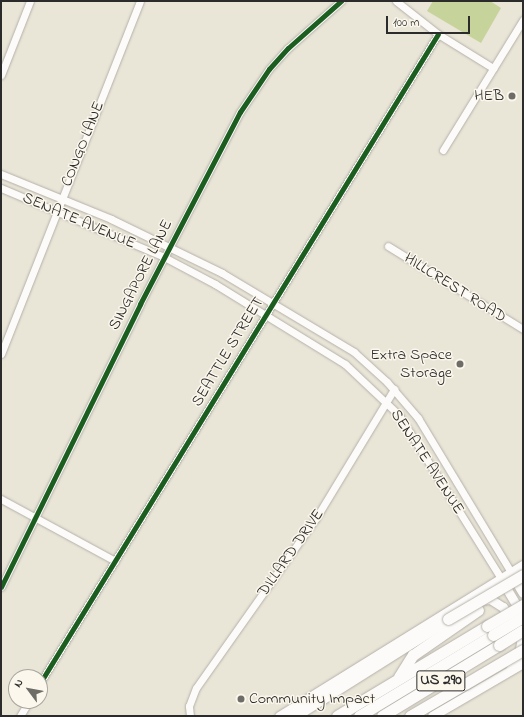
<!DOCTYPE html>
<style>
body{margin:0}
#map{position:relative;width:524px;height:717px;overflow:hidden;background:#e9e5d7;font-family:"Indie Flower",sans-serif}
div>[style]{position:absolute}
.green>*{inset:0;background:#c6d39b}
.roads{filter:drop-shadow(0 0 1px #b4b1a9) drop-shadow(0 0 1px #b4b1a9)}
.minor>*{height:7px;margin:-3.5px;padding:0 3.5px;transform-origin:3.5px;border-radius:3.5px;background:#fcfbf9}
.major>*{height:9px;margin:-4.5px;padding:0 4.5px;transform-origin:4.5px;border-radius:4.5px;background:#fcfbf9}
.highway>*{height:11px;margin:-5.5px;padding:0 5.5px;transform-origin:5.5px;border-radius:5.5px;background:#fcfbf9}
.bridges{filter:drop-shadow(0 0 1px #b4b1a9) drop-shadow(0 0 1px #b4b1a9)}
.highway-bridge>*{height:11px;margin:-5.5px;padding:0 5.5px;transform-origin:5.5px;border-radius:5.5px;background:#fcfbf9}
.cycleway>*{height:5px;margin:-2.5px;padding:0 2.5px;transform-origin:2.5px;border-radius:2.5px;background:#1b5e20}
.dots>*{width:11px;height:11px;translate:-50% -50%;box-sizing:border-box;border:2px solid #fbf7ec;border-radius:50%}
span{translate:-50% -50%;white-space:nowrap;text-align:center;line-height:1.15;-webkit-text-stroke:3px #fbf7ec;paint-order:stroke}
.shield-label span{padding:1px 3px;background:#fbf7ec;border:1px solid;border-radius:3px;-webkit-text-stroke-width:0}
.shield-label{font-size:15px;color:#2b2b2b;font-weight:700}
.poi-label{font-size:16px;color:#2b2b2b}
.right{translate:-100% -50%;text-align:right}
.left{translate:0 -50%;text-align:left}
.street-label{font-size:16px;color:#2b2b2b}
.frame{position:absolute;inset:0;border:2px solid #2b2b2b;pointer-events:none}
.north{position:absolute;left:8px;top:669px;width:40px;height:40px;box-sizing:border-box;background:#fbf7ec;border:1px solid #a8a59f;border-radius:50%;rotate:302deg;font-size:11px;font-weight:700;line-height:16px;text-align:center;color:#2b2b2b}
.north::after{content:'';display:block;margin:auto;width:14px;height:18px;background:#6e6c67;clip-path:polygon(50% 0,100% 100%,50% 72%,0 100%)}
.scale{position:absolute;left:386px;top:16px;width:84px;height:18px;box-sizing:border-box;border:2px solid #2b2b2b;border-top:0;padding-left:5px;font-size:12px;line-height:14px;white-space:nowrap;color:#2b2b2b;-webkit-text-stroke:3px #fbf7ec;paint-order:stroke}
</style>
<div id="map">
<div class="green">
<div style="clip-path:polygon(433px 1px,490px 1px,501px 8px,481px 43px,427px 11px)"></div>
</div>
<div class="roads">
<div class="minor">
<div style="left:396px;top:1px;width:53px;rotate:38.2deg"></div>
<div style="left:438px;top:34px;width:65px;rotate:31.7deg"></div>
<div style="left:1px;top:75px;width:79px;rotate:-68.6deg"></div>
<div style="left:443px;top:150px;width:153px;rotate:-58.4deg"></div>
<div style="left:1px;top:174px;width:119px;rotate:22.2deg"></div>
<div style="left:111px;top:219px;width:123px;rotate:25.9deg"></div>
<div style="left:222px;top:273px;width:154px;rotate:30.9deg"></div>
<div style="left:354px;top:352px;width:45px;rotate:42.3deg"></div>
<div style="left:387px;top:382px;width:48px;rotate:49.3deg"></div>
<div style="left:418px;top:418px;width:180px;rotate:58.9deg"></div>
<div style="left:1px;top:188px;width:177px;rotate:22.9deg"></div>
<div style="left:164px;top:257px;width:58px;rotate:27.9deg"></div>
<div style="left:215px;top:284px;width:153px;rotate:31.6deg"></div>
<div style="left:345px;top:364px;width:74px;rotate:43.4deg"></div>
<div style="left:399px;top:415px;width:192px;rotate:58deg"></div>
<div style="left:388px;top:246px;width:158px;rotate:31.6deg"></div>
<div style="left:1px;top:354px;width:379px;rotate:-68.5deg"></div>
<div style="left:1px;top:499px;width:130px;rotate:28.5deg"></div>
<div style="left:1px;top:587px;width:315px;rotate:-63.8deg"></div>
<div style="left:140px;top:304px;width:216px;rotate:-62.5deg"></div>
<div style="left:240px;top:112px;width:52px;rotate:-56deg"></div>
<div style="left:269px;top:69px;width:28px;rotate:-48deg"></div>
<div style="left:288px;top:48px;width:71px;rotate:-41.6deg"></div>
<div style="left:40px;top:683px;width:761px;rotate:-58.48deg"></div>
<div style="left:20px;top:716px;width:17px;rotate:-59deg"></div>
<div style="left:190px;top:716px;width:10px;rotate:-96deg"></div>
<div style="left:189px;top:706px;width:19px;rotate:-69deg"></div>
<div style="left:196px;top:688px;width:208px;rotate:-54.8deg"></div>
<div style="left:316px;top:518px;width:151px;rotate:-58.8deg"></div>
</div>
<div class="major">
<div style="left:512px;top:575px;width:21px;rotate:59deg"></div>
<div style="left:502px;top:581px;width:37px;rotate:59deg"></div>
<div style="left:480px;top:600px;width:10px;rotate:-6deg"></div>
<div style="left:490px;top:599px;width:15px;rotate:32deg"></div>
<div style="left:503px;top:607px;width:36px;rotate:58deg"></div>
<div style="left:522px;top:637px;width:17px;rotate:100deg"></div>
<div style="left:519px;top:654px;width:18px;rotate:119deg"></div>
<div style="left:279px;top:716px;width:287px;rotate:-31.8deg"></div>
<div style="left:432px;top:716px;width:105px;rotate:-30.2deg"></div>
</div>
<div class="highway">
<div style="left:399px;top:677px;width:26px;rotate:-58deg"></div>
<div style="left:413px;top:655px;width:79px;rotate:-34.7deg"></div>
<div style="left:294px;top:716px;width:182px;rotate:-32.2deg"></div>
<div style="left:337px;top:716px;width:175px;rotate:-31deg"></div>
<div style="left:359px;top:716px;width:157px;rotate:-31.2deg"></div>
<div style="left:382px;top:716px;width:137px;rotate:-31.3deg"></div>
<div style="left:410px;top:716px;width:64px;rotate:-30.2deg"></div>
</div>
</div>
<div class="bridges">
<div class="highway-bridge">
<div style="left:448px;top:619px;width:87px;rotate:-30.4deg"></div>
<div style="left:487px;top:626px;width:42px;rotate:-30.3deg"></div>
<div style="left:493px;top:635px;width:35px;rotate:-31deg"></div>
<div style="left:499px;top:645px;width:28px;rotate:-32deg"></div>
<div style="left:465px;top:684px;width:67px;rotate:-30.4deg"></div>
</div>
</div>
<div class="cycleway">
<div style="left:1px;top:587px;width:315px;rotate:-63.8deg"></div>
<div style="left:140px;top:304px;width:216px;rotate:-62.5deg"></div>
<div style="left:240px;top:112px;width:52px;rotate:-56deg"></div>
<div style="left:269px;top:69px;width:28px;rotate:-48deg"></div>
<div style="left:288px;top:48px;width:71px;rotate:-41.6deg"></div>
<div style="left:40px;top:683px;width:761px;rotate:-58.48deg"></div>
</div>
<div class="dots">
<div style="left:512px;top:96px;background:#6e6c67"></div>
<div style="left:460px;top:364px;background:#6e6c67"></div>
<div style="left:241px;top:699px;background:#6e6c67"></div>
</div>
<div class="shield-label">
<span style="left:441px;top:681px">US 290</span>
</div>
<div class="poi-label">
<span class="right" style="left:504px;top:96px">HEB</span>
<span class="right" style="left:452px;top:364px">Extra Space<br>Storage</span>
<span class="left" style="left:249px;top:699px">Community Impact</span>
</div>
<div class="street-label">
<span style="left:83px;top:144px;rotate:-68deg">CONGO LANE</span>
<span style="left:79px;top:221px;rotate:23deg">SENATE AVENUE</span>
<span style="left:141px;top:275px;rotate:-63deg">SINGAPORE LANE</span>
<span style="left:455px;top:288px;rotate:32deg">HILLCREST ROAD</span>
<span style="left:228px;top:352px;rotate:-59deg">SEATTLE STREET</span>
<span style="left:427px;top:462px;rotate:57deg">SENATE AVENUE</span>
<span style="left:291px;top:553px;rotate:-55deg">DILLARD DRIVE</span>
</div>
<div class="frame"></div>
<div class="north">N</div>
<div class="scale">100 m</div>
</div>
